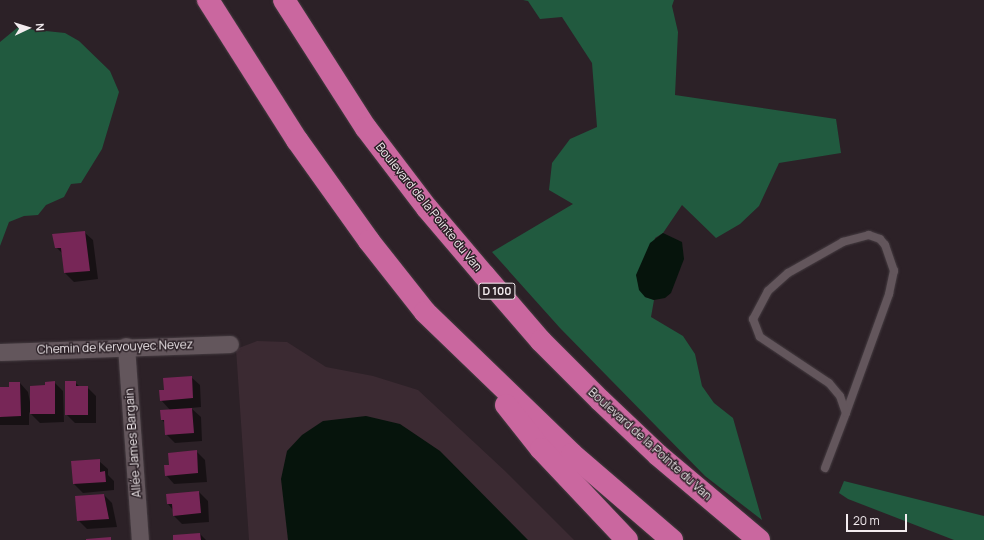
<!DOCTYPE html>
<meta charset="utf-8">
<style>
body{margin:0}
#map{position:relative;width:984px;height:540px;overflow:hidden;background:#2c2127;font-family:Manrope,sans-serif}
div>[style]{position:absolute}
.built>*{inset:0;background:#3b2a32}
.forest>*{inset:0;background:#215a3f}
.water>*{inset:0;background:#06140c}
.shadow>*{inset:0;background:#0007}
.building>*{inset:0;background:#772657}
.roads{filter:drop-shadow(0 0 1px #453c41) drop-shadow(0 0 1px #453c41)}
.lane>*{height:8px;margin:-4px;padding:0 4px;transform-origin:4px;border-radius:4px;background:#63565c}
.street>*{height:17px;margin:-8.5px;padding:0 8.5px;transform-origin:8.5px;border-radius:8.5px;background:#63565c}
.highway>*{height:22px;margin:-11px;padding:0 11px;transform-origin:11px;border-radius:11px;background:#ca679f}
span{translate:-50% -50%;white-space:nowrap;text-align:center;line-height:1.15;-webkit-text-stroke:3px #2c2127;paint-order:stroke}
.shield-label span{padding:1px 3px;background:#2c2127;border:1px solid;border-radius:3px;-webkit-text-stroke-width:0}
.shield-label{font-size:11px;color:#f3ecef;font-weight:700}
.street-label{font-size:12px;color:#f3ecef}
.north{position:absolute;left:8px;top:8px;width:40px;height:40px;-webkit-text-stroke:3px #2c2127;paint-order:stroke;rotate:86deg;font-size:11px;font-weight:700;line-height:16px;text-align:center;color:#f3ecef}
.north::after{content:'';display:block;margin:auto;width:14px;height:18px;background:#f3ecef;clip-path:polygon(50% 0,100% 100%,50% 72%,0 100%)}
.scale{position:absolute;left:846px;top:514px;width:61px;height:18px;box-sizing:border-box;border:2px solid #f3ecef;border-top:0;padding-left:5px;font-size:12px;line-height:14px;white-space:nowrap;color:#f3ecef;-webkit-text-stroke:3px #2c2127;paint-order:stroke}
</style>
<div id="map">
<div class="built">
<div style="clip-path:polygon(257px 341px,287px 342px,326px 367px,373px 376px,418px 390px,505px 471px,574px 540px,249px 540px,236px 349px)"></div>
</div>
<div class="forest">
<div style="clip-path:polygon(523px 0,674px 0,672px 6px,678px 32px,675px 95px,836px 119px,841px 153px,779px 163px,759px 206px,740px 224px,716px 238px,682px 205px,663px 233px,655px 238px,645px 297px,654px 300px,651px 317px,683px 336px,695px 354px,702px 386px,714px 403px,733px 418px,762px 520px,705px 476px,560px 328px,492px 252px,573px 204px,549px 190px,552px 163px,570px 139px,597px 127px,592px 63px,562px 17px,540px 19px,528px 1px)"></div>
<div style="clip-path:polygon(17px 28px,65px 33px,79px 41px,110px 71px,119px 92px,102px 149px,81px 183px,71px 184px,64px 197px,46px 205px,38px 215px,24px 216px,9px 222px,0 246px,0 42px)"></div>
<div style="clip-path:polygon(844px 481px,984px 516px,984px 540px,954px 540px,848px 499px,839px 493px)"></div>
</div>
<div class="water">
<div style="clip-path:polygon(663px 233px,682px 242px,684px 259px,671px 293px,665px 298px,654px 300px,645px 297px,639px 290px,636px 275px,650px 243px)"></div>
<div style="clip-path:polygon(366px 416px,400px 424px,440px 451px,528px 540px,288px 540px,281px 479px,287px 451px,302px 435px,323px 421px)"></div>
</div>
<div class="shadow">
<div style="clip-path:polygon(84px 232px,93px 240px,98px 279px,74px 282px,65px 273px,63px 254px,56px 247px)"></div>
<div style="clip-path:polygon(191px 377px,200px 385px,201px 407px,191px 408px,201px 417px,202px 441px,175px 443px,166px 434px,166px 424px,162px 420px,170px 410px,161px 400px,165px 391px)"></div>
<div style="clip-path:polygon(54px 382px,63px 391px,64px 422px,40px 423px,29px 412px,29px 425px,0 425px,0 388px,10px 388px,20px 383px,28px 392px,31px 407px)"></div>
<div style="clip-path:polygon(75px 382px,80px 387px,87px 387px,96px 396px,96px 423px,75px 423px,66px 414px)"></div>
<div style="clip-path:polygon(196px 451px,205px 460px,207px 482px,174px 484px,166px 475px,170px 466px)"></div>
<div style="clip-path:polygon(99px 461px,108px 469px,108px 475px,114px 481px,114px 490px,83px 493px,74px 484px)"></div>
<div style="clip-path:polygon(199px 492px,208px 501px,209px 522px,182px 524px,174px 516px,173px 510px,168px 504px,167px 495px)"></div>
<div style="clip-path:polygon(104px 495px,112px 503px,117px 527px,87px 529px,78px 520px)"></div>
<div style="clip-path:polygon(200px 534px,206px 540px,174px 540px)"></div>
</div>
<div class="building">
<div style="clip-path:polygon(85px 231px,90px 271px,64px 273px,61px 248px,55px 248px,52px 234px)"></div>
<div style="clip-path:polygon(192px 376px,193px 398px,160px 401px,159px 390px,164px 390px,163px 378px)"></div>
<div style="clip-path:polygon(55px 381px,55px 414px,30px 414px,30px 386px,45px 385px,45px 382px)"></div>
<div style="clip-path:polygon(65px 381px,76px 381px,76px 386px,88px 386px,88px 415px,65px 415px)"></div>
<div style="clip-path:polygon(9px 382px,20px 382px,21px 416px,0 417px,0 387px,9px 387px)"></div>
<div style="clip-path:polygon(192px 408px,194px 433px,165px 435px,164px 420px,161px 420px,160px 410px)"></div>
<div style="clip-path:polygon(197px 450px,198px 473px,165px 476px,164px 465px,169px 465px,168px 453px)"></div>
<div style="clip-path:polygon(100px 459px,100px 472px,105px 471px,106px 482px,73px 484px,71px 461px)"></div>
<div style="clip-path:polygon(199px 491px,201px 513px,173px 516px,172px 504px,167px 504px,166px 494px)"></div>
<div style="clip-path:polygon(104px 494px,109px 519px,77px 521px,75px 496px)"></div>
<div style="clip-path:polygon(200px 533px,201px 540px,173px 540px,173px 535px)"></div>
<div style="clip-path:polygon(111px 537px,111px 540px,86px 540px,86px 539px)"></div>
</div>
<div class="roads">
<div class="lane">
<div style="left:825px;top:468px;width:59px;rotate:-69.1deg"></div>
<div style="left:846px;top:413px;width:127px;rotate:-70.1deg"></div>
<div style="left:889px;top:294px;width:24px;rotate:-78deg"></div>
<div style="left:894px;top:271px;width:28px;rotate:-109deg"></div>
<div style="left:885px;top:245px;width:8px;rotate:-130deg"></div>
<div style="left:880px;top:239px;width:12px;rotate:-160deg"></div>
<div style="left:869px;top:235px;width:27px;rotate:165deg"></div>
<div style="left:843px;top:242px;width:63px;rotate:150.6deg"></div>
<div style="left:788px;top:273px;width:27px;rotate:138deg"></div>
<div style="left:768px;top:291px;width:32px;rotate:118deg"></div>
<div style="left:753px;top:319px;width:19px;rotate:69deg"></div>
<div style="left:760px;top:337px;width:83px;rotate:33.7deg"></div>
<div style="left:829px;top:383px;width:17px;rotate:50deg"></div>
<div style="left:840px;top:396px;width:18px;rotate:71deg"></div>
</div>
<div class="street">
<div style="left:126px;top:346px;width:195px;rotate:85.9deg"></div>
<div style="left:0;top:352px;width:230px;rotate:-2deg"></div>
</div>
<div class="highway">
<div style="left:208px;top:0;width:166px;rotate:57.6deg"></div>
<div style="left:297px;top:140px;width:124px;rotate:54.5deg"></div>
<div style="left:369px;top:241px;width:90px;rotate:51.7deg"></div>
<div style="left:425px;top:312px;width:204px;rotate:44deg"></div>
<div style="left:572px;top:454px;width:132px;rotate:40.7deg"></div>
<div style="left:284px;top:0;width:152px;rotate:57.4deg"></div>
<div style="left:366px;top:128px;width:101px;rotate:52.7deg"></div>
<div style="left:427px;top:208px;width:88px;rotate:49.6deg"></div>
<div style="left:484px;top:275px;width:87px;rotate:49.2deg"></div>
<div style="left:541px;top:341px;width:83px;rotate:45deg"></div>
<div style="left:600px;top:400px;width:80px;rotate:43.5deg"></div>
<div style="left:658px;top:455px;width:132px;rotate:40.1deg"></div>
<div style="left:506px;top:405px;width:56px;rotate:51.5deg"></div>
<div style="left:541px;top:449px;width:125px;rotate:46.6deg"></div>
</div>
</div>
<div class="shield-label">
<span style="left:497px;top:291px">D 100</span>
</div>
<div class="street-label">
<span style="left:429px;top:207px;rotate:51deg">Boulevard de la Pointe du Van</span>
<span style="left:115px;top:347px;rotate:-2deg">Chemin de Kervouyec Nevez</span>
<span style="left:133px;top:443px;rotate:-94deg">Allée James Bargain</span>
<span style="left:650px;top:444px;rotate:42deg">Boulevard de la Pointe du Van</span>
</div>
<div class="north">N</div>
<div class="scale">20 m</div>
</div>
